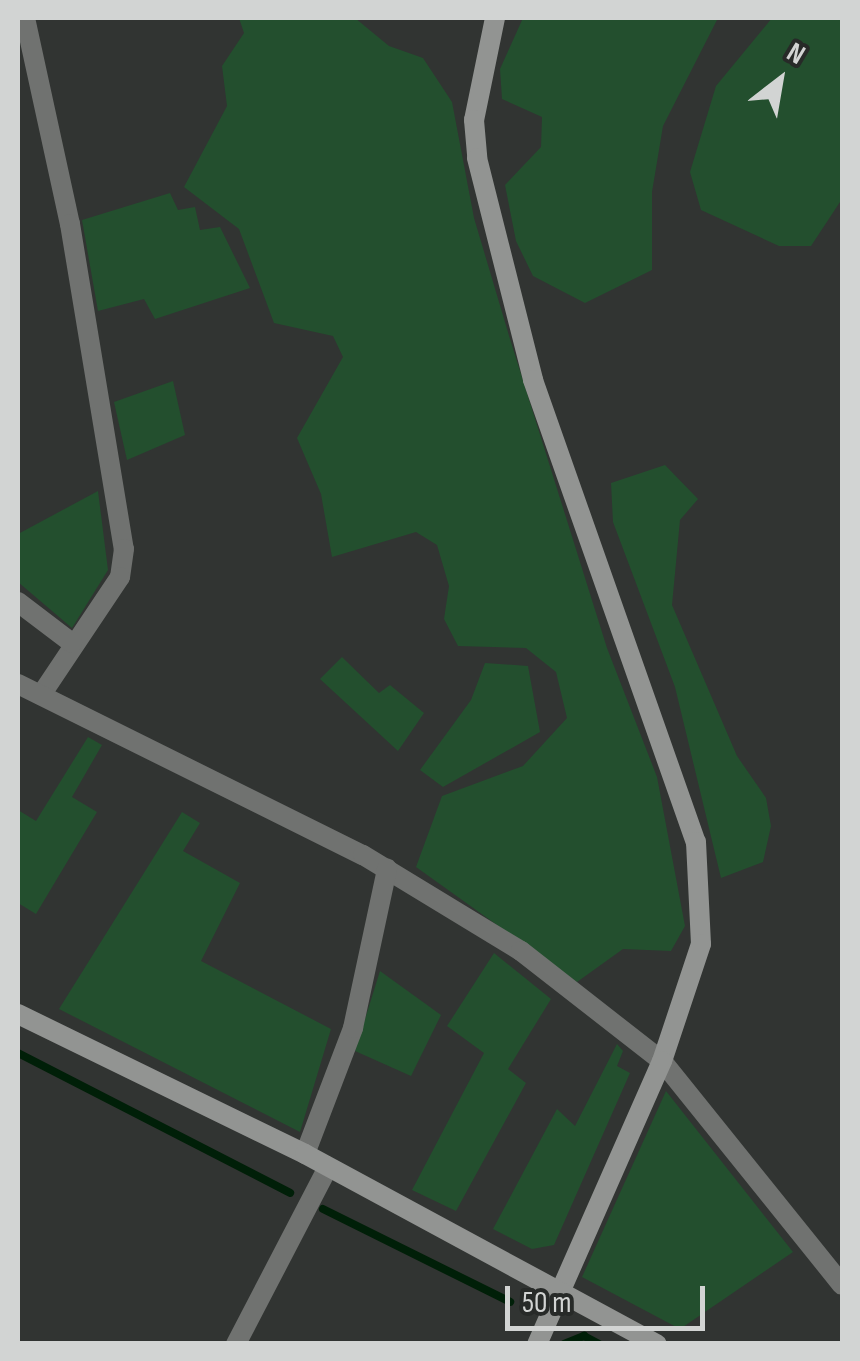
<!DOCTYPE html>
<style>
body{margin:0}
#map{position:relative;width:860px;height:1361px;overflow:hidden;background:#313432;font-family:"Sofia Sans Condensed",sans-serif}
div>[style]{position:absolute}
.green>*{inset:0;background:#234f2e}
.stream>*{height:8px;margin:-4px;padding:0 4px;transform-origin:4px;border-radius:4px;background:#001f08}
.street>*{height:20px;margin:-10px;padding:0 10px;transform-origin:10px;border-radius:10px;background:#707270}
.secondary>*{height:20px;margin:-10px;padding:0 10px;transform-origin:10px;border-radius:10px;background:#929492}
span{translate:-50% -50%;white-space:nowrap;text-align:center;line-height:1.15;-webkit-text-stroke:8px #272a28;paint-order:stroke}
.frame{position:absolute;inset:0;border:20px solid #d2d4d3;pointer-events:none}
.north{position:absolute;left:730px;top:30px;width:100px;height:100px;-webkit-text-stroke:8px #272a28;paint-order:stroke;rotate:31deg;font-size:28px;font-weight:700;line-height:40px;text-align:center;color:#d2d4d3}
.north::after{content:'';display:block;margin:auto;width:35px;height:45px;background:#d2d4d3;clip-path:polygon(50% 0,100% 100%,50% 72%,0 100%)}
.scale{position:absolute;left:505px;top:1286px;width:200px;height:45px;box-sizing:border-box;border:5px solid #d2d4d3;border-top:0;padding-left:12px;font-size:30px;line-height:35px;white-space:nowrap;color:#d2d4d3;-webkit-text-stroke:8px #272a28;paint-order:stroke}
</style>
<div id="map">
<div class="green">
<div style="clip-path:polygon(239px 18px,355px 18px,389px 46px,423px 58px,452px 102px,474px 218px,510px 339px,607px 648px,657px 777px,685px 926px,671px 951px,623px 949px,577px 982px,416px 867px,442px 796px,523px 766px,567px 718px,556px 672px,526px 648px,458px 646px,444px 619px,449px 586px,437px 545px,416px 532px,332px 557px,321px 494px,297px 438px,343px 357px,333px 336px,274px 323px,239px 229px,184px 187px,227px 106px,222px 66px,244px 33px)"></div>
<div style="clip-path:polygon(523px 18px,718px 18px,663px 126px,652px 192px,652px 270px,585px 303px,533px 276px,516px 241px,505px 185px,541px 147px,542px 117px,502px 99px,500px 69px)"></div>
<div style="clip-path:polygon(842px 18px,842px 199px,811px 246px,779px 246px,701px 210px,690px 172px,716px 86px,772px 18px)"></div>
<div style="clip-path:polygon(170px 193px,178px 210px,195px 207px,200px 230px,220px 227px,250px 288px,155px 319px,144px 299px,98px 311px,82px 220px)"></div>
<div style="clip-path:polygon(173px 381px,185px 435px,127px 460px,114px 402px)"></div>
<div style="clip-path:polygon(665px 465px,698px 499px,680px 520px,672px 605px,737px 756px,766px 798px,771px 826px,763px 862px,721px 878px,675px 687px,613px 522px,611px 483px)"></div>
<div style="clip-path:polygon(98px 491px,108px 570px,72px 628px,18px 582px,18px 534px)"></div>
<div style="clip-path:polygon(342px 657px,379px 693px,390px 685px,424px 713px,398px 751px,320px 679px)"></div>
<div style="clip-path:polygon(485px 663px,528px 666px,540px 732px,443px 787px,420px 770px,471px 700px)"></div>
<div style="clip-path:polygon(88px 737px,102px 745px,72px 797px,97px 812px,36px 914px,18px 903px,18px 810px,36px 821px)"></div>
<div style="clip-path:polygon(182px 812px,200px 823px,183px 851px,240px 883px,201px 961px,331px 1029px,300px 1132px,59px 1009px)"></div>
<div style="clip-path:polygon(494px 953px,551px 999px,508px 1069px,526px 1083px,456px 1211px,412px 1190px,484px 1053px,447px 1026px)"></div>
<div style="clip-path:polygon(380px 971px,441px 1015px,411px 1076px,355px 1051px)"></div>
<div style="clip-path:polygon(617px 1044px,623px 1051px,617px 1066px,630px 1073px,554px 1245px,532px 1249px,493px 1229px,557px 1109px,575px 1126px)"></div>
<div style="clip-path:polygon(666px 1091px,793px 1252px,680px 1329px,582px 1277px)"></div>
</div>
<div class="stream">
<div style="left:18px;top:1053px;width:306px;rotate:27.2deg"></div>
<div style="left:323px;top:1209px;width:209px;rotate:26.4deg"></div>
<div style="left:564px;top:1344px;width:22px;rotate:-22deg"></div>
<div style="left:584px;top:1336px;width:17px;rotate:28deg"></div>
</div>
<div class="street">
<div style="left:25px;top:18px;width:211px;rotate:77.7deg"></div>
<div style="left:70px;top:224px;width:329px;rotate:80.6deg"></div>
<div style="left:124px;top:549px;width:28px;rotate:98deg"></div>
<div style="left:120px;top:577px;width:142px;rotate:123.8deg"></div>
<div style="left:18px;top:602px;width:68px;rotate:37.2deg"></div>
<div style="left:18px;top:684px;width:385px;rotate:26.4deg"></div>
<div style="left:363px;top:855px;width:185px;rotate:31.3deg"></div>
<div style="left:521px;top:951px;width:179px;rotate:38deg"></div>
<div style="left:662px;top:1061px;width:287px;rotate:51.2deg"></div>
<div style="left:305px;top:1154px;width:135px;rotate:-69.1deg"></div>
<div style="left:353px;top:1028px;width:163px;rotate:-77.9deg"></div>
<div style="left:236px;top:1344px;width:199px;rotate:-62.5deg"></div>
</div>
<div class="secondary">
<div style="left:495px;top:18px;width:104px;rotate:101.6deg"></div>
<div style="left:474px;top:120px;width:38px;rotate:85deg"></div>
<div style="left:477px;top:158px;width:229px;rotate:75.8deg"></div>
<div style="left:533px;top:380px;width:490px;rotate:70.6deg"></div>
<div style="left:696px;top:842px;width:102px;rotate:87.2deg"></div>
<div style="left:701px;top:944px;width:123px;rotate:108.4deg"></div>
<div style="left:662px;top:1061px;width:309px;rotate:113.8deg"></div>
<div style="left:18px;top:1014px;width:319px;rotate:26deg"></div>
<div style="left:305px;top:1154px;width:400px;rotate:28.4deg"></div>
</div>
<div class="frame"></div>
<div class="north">N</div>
<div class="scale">50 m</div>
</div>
